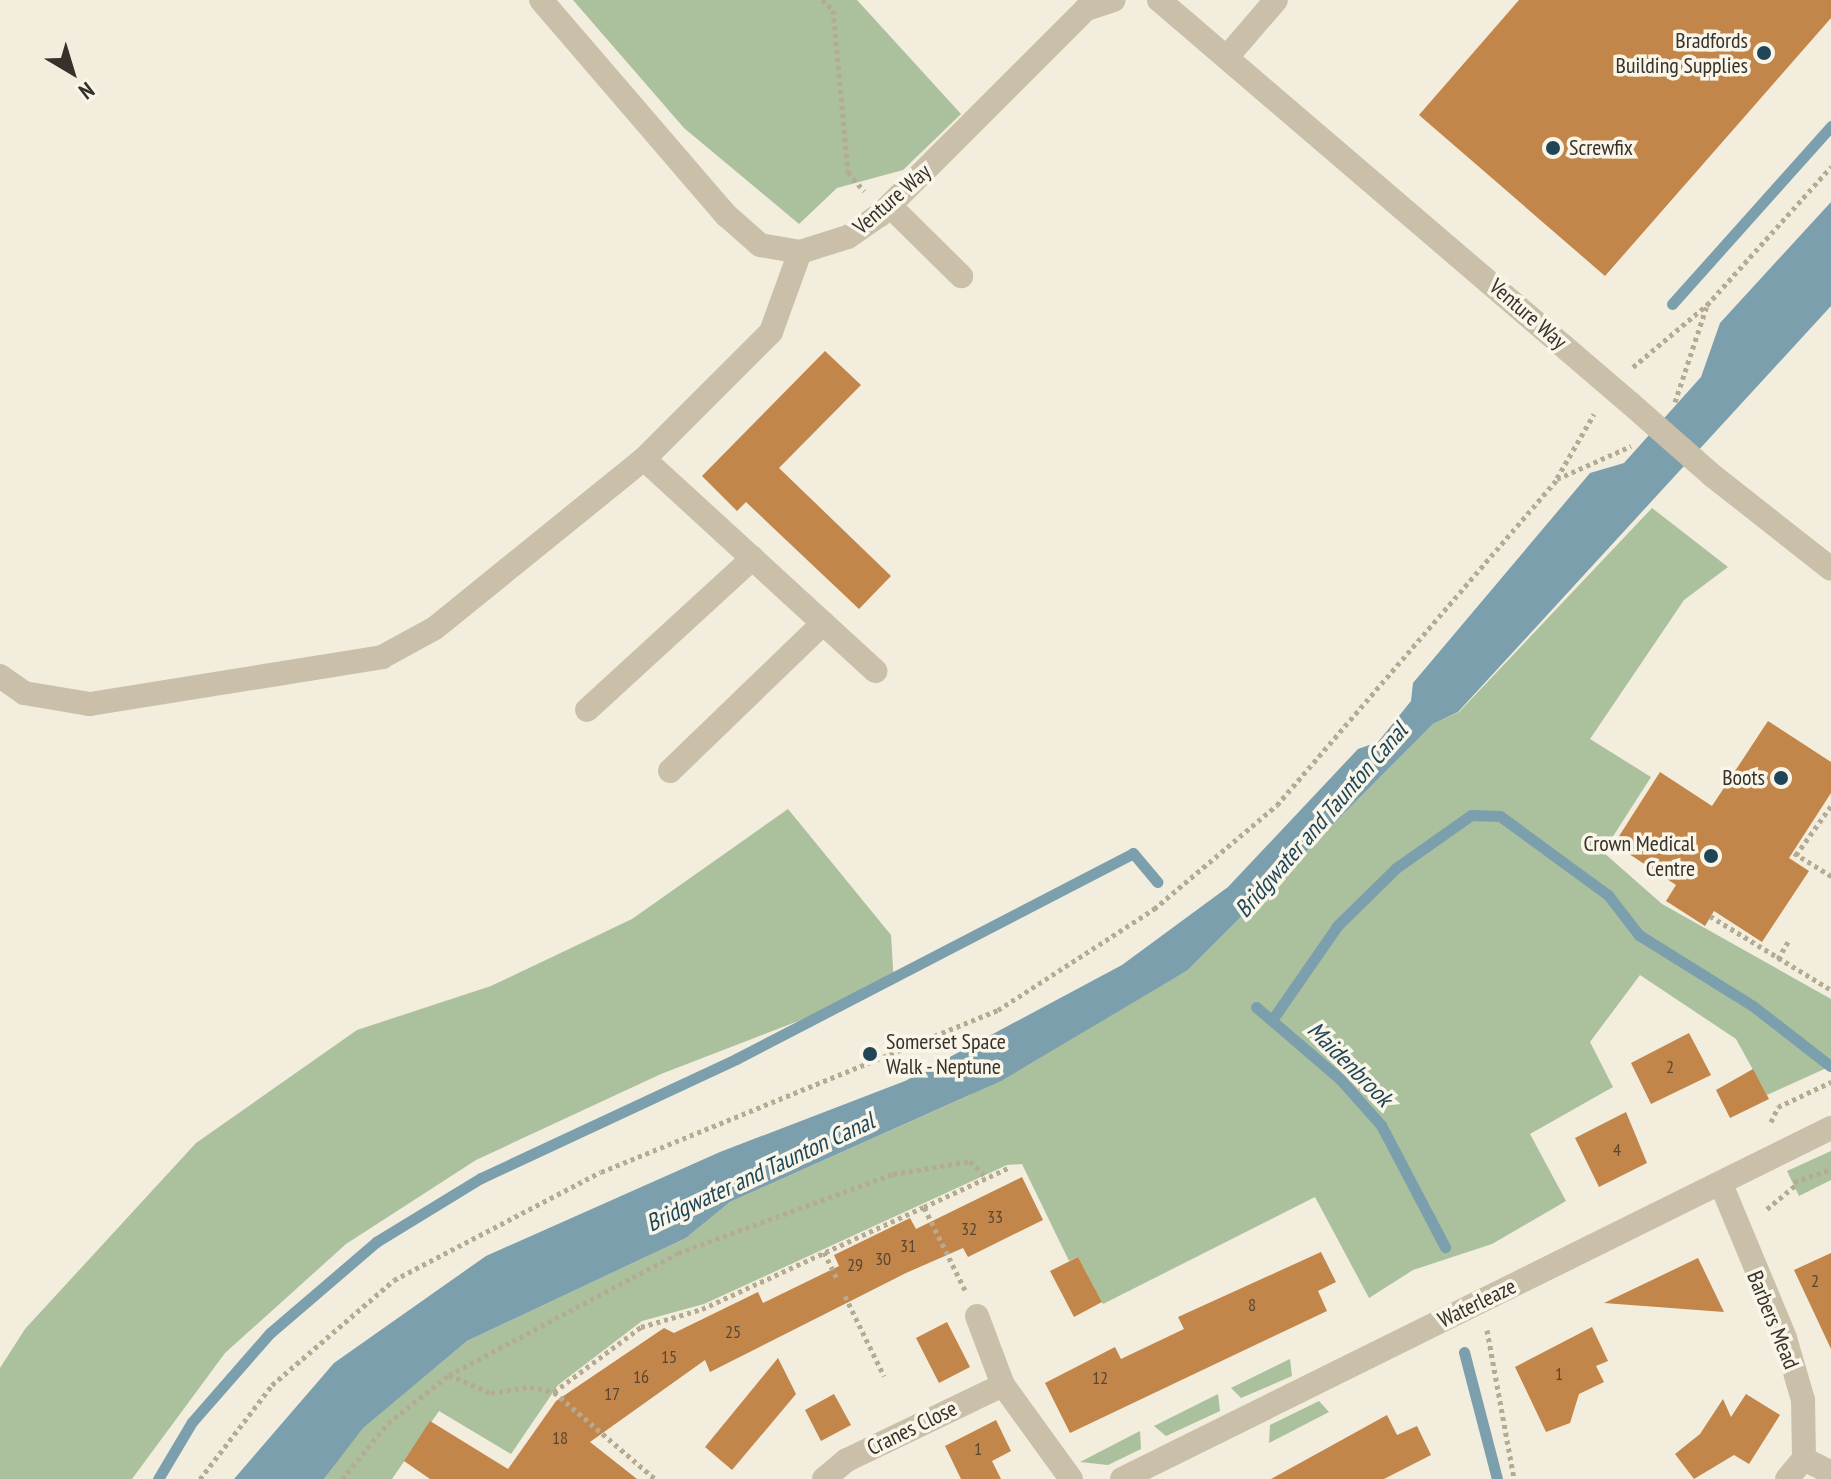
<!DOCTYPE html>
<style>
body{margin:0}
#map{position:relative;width:1831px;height:1479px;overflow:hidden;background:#f2eddd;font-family:"PT Sans Narrow",sans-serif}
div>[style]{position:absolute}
.green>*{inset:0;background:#abc09d}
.water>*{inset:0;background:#7c9fae}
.stream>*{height:11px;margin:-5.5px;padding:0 5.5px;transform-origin:5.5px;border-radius:5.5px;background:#7c9fae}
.building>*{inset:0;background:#c3864a}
.path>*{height:5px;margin-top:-2.5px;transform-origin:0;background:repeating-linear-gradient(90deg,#b5ab93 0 4px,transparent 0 8px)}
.minor>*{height:24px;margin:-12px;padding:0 12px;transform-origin:12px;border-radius:12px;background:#cac0a9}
.minor-bridge>*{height:24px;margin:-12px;padding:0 12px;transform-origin:12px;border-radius:12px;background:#cac0a9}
.dots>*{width:22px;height:22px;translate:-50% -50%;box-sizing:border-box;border:4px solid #f9f6e9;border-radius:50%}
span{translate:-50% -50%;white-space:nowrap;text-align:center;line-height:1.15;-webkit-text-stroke:7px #f9f6e9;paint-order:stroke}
.number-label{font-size:18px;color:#5a4631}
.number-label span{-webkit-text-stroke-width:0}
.poi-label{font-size:22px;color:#373129}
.right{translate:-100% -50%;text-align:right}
.left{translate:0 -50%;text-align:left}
.street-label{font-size:22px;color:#373129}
.water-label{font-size:24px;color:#1f4557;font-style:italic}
.north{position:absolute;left:32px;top:32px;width:80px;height:80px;-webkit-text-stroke:6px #f9f6e9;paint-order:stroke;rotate:142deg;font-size:22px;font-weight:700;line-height:32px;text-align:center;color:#373129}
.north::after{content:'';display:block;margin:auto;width:28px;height:36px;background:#373129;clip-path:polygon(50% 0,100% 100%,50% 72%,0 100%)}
</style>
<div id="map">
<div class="green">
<div style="clip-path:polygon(573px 0,857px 0,961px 114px,903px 170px,837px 188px,799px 224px,684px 128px)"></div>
<div style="clip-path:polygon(1652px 508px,1728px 567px,1684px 600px,1590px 739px,1651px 777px,1603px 852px,1662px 904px,1831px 999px,1831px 1066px,1767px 1095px,1736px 1039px,1640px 975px,1590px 1042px,1613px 1087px,1530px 1134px,1566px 1201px,1492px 1244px,1413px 1270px,1369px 1298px,1315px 1197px,1103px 1304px,1078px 1257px,1069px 1261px,1022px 1164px,1007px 1165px,704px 1304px,642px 1321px,558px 1385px,511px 1454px,439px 1411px,392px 1479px,324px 1479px,362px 1428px,467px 1341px,686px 1238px,730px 1202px,970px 1095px,1188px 970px,1433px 724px,1459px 712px)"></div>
<div style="clip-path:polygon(788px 809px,891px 935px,894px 984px,661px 1074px,476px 1160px,346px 1244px,225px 1353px,132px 1479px,0 1479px,0 1368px,25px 1329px,196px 1143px,357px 1030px,491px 986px,632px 919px)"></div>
<div style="clip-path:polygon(1831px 1151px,1831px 1180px,1799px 1196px,1787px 1171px)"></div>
<div style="clip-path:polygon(1290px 1359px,1292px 1376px,1241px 1398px,1231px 1388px)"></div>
<div style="clip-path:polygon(1218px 1394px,1220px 1411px,1166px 1436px,1154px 1426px)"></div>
<div style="clip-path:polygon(1319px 1401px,1329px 1412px,1269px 1443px,1270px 1425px)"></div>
<div style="clip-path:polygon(1140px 1431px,1141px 1449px,1108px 1465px,1080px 1462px)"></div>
</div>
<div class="water">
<div style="clip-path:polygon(1831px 202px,1831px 306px,1458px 712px,1433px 724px,1188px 970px,1001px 1081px,730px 1202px,686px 1238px,467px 1341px,363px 1428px,324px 1479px,234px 1479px,334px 1363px,486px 1256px,720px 1152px,905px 1081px,1122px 965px,1228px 887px,1358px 749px,1378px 742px,1411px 701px,1413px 683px,1590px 473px,1624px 463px,1701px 377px,1720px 323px)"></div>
</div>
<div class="stream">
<div style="left:1672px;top:304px;width:239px;rotate:-48.2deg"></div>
<div style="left:1256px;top:1007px;width:111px;rotate:40.6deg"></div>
<div style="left:1340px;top:1079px;width:62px;rotate:48.3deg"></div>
<div style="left:1381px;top:1125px;width:138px;rotate:62.3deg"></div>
<div style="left:1272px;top:1020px;width:114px;rotate:-55.3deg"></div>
<div style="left:1337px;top:926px;width:83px;rotate:-44.5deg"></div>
<div style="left:1396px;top:868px;width:92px;rotate:-35.2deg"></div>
<div style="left:1471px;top:815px;width:29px;rotate:2deg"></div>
<div style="left:1500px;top:816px;width:134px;rotate:36.2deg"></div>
<div style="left:1608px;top:895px;width:51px;rotate:52.2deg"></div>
<div style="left:1639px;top:935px;width:134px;rotate:31.9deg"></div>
<div style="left:1753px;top:1006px;width:98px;rotate:37.9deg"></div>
<div style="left:1464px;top:1352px;width:131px;rotate:75.4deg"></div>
<div style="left:158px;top:1479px;width:66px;rotate:-59.2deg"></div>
<div style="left:192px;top:1422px;width:118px;rotate:-48.8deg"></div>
<div style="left:270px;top:1333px;width:140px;rotate:-40.6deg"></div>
<div style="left:376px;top:1242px;width:123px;rotate:-31.4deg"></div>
<div style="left:481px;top:1178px;width:281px;rotate:-25deg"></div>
<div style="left:736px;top:1059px;width:447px;rotate:-27.4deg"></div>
<div style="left:1133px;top:853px;width:38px;rotate:50deg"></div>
</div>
<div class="building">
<div style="clip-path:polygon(1519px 0,1831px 0,1831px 18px,1605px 276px,1419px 115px)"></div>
<div style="clip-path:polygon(825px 351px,861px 385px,779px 468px,891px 576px,859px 609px,746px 502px,737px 511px,702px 476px)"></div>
<div style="clip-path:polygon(1768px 721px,1831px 762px,1831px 793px,1789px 858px,1809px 871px,1762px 942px,1714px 911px,1705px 926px,1666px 901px,1676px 885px,1614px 844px,1660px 772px,1712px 806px)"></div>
<div style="clip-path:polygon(1689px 1033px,1711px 1075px,1651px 1104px,1631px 1063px)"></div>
<div style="clip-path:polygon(1753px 1069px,1769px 1099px,1730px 1118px,1716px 1090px)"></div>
<div style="clip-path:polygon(1626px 1112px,1647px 1163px,1599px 1187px,1575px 1138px)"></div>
<div style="clip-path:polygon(1022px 1177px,1043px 1220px,968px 1257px,963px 1248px,906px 1273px,710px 1372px,705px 1360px,590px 1442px,637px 1479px,430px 1479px,404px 1461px,430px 1421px,508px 1469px,556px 1401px,664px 1328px,674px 1333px,758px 1292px,763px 1303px,839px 1266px,834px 1255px,910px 1218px,916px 1229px)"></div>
<div style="clip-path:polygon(1321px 1252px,1336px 1282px,1318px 1291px,1327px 1311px,1070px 1433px,1045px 1383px,1115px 1347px,1121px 1359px,1184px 1329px,1178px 1317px)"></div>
<div style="clip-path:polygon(1831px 1253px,1831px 1349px,1794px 1270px)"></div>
<div style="clip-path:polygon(1078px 1257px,1102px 1302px,1074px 1317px,1050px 1271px)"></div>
<div style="clip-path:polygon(1698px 1258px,1724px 1312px,1604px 1303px)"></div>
<div style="clip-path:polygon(947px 1322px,970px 1367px,939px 1383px,916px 1338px)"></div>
<div style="clip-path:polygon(1592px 1327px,1608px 1361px,1596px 1366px,1604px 1382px,1579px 1394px,1570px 1423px,1546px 1432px,1515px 1367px)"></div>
<div style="clip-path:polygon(778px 1358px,796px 1394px,732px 1470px,705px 1447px)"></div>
<div style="clip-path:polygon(834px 1394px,851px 1425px,821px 1441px,805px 1410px)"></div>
<div style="clip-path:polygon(1746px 1394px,1780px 1415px,1749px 1464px,1734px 1455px,1694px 1479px,1675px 1454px,1700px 1434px,1723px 1399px,1731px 1417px)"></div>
<div style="clip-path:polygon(1387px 1415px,1397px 1435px,1417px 1426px,1431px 1455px,1384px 1479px,1271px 1479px)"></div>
<div style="clip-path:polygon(996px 1420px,1011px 1451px,992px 1461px,1001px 1479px,961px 1479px,945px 1446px)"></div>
</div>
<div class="path">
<div style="left:822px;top:0;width:15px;rotate:42deg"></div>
<div style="left:833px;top:10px;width:163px;rotate:84.7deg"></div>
<div style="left:848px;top:172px;width:25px;rotate:50deg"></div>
<div style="left:1633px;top:367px;width:97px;rotate:-40deg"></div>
<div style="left:1707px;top:305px;width:186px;rotate:-48.1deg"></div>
<div style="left:1675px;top:402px;width:102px;rotate:-71.7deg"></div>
<div style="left:1557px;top:478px;width:74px;rotate:-60deg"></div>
<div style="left:1794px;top:853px;width:44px;rotate:31.9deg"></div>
<div style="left:1796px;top:855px;width:60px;rotate:-54.5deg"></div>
<div style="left:1710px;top:916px;width:142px;rotate:31.4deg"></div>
<div style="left:1778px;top:959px;width:20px;rotate:-60deg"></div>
<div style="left:1771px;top:1122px;width:17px;rotate:-65deg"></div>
<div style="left:1778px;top:1107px;width:59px;rotate:-25.3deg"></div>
<div style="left:1794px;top:1182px;width:39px;rotate:-19deg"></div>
<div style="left:1767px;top:1209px;width:38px;rotate:-40deg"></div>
<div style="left:824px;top:1252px;width:28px;rotate:64deg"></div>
<div style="left:965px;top:1290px;width:93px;rotate:-116.3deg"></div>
<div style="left:924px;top:1207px;width:95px;rotate:-24.9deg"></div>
<div style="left:845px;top:1296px;width:89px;rotate:64deg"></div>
<div style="left:1487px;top:1330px;width:151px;rotate:79.7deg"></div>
<div style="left:449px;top:1375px;width:46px;rotate:23.2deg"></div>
<div style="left:491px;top:1393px;width:39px;rotate:-9deg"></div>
<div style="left:530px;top:1387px;width:25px;rotate:12deg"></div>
<div style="left:554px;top:1392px;width:133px;rotate:40.7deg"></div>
<div style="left:554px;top:1392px;width:109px;rotate:-36.8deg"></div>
<div style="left:641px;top:1327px;width:64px;rotate:-16.4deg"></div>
<div style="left:702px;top:1309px;width:244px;rotate:-24.7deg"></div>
<div style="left:200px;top:1479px;width:118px;rotate:-52.5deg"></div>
<div style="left:272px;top:1385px;width:161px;rotate:-40.7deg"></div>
<div style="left:394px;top:1280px;width:233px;rotate:-27.6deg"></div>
<div style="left:601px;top:1172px;width:429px;rotate:-22.2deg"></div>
<div style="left:998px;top:1010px;width:186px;rotate:-32.9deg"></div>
<div style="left:1154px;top:909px;width:161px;rotate:-40.2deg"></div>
<div style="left:1277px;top:805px;width:430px;rotate:-49.3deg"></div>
<div style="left:1557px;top:479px;width:81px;rotate:-24deg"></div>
<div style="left:342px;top:1479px;width:72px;rotate:-50.6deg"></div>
<div style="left:388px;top:1423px;width:78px;rotate:-38.2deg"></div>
<div style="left:449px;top:1375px;width:259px;rotate:-28deg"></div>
<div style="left:678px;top:1253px;width:229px;rotate:-20.2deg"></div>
<div style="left:893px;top:1174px;width:78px;rotate:-9.6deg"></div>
<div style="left:970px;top:1161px;width:24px;rotate:45deg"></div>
</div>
<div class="minor">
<div style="left:541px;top:0;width:284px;rotate:49.3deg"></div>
<div style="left:726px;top:215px;width:45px;rotate:41.4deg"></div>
<div style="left:760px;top:245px;width:41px;rotate:9.9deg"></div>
<div style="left:800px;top:252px;width:50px;rotate:-17.4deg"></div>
<div style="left:848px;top:237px;width:39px;rotate:-35deg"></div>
<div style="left:880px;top:215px;width:291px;rotate:-45deg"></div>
<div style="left:1086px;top:9px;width:29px;rotate:-18deg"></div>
<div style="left:1159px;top:0;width:621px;rotate:40.56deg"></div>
<div style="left:1227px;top:57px;width:75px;rotate:-49.3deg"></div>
<div style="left:890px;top:206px;width:100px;rotate:44.6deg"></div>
<div style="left:644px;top:459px;width:314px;rotate:42.5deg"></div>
<div style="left:1713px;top:476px;width:150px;rotate:38.2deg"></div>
<div style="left:0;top:676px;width:29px;rotate:35deg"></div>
<div style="left:24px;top:693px;width:67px;rotate:9.5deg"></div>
<div style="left:90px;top:704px;width:296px;rotate:-9.1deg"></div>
<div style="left:382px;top:657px;width:60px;rotate:-28.7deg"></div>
<div style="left:435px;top:628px;width:269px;rotate:-39deg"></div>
<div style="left:644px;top:459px;width:180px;rotate:-45deg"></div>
<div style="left:771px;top:332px;width:85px;rotate:-70.1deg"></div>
<div style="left:587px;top:710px;width:225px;rotate:-42.5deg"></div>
<div style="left:670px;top:771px;width:213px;rotate:-44deg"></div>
<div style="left:1721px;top:1184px;width:167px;rotate:67.4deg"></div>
<div style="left:1785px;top:1338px;width:65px;rotate:73.8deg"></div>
<div style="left:1803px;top:1400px;width:59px;rotate:89deg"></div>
<div style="left:1804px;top:1459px;width:30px;rotate:27deg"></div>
<div style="left:977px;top:1316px;width:74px;rotate:69.4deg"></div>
<div style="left:824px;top:1479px;width:30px;rotate:-40deg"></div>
<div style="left:847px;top:1460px;width:173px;rotate:-25.7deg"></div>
<div style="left:1003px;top:1385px;width:116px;rotate:54.1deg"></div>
<div style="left:1122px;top:1479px;width:791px;rotate:-26.34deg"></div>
<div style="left:1787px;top:1479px;width:26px;rotate:-50deg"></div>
</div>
<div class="minor-bridge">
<div style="left:1631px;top:404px;width:109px;rotate:41.3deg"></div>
</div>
<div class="dots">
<div style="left:1764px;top:53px;background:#1f4557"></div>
<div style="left:1553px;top:148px;background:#1f4557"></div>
<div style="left:1781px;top:778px;background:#1f4557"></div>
<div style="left:1711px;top:856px;background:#1f4557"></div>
<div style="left:870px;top:1054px;background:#1f4557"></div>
</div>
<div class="number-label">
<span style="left:1670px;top:1067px">2</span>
<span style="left:1617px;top:1150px">4</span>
<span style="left:995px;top:1217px">33</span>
<span style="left:969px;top:1229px">32</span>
<span style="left:908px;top:1246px">31</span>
<span style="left:883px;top:1259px">30</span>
<span style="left:855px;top:1265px">29</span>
<span style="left:1815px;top:1281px">2</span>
<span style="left:1252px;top:1305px">8</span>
<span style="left:733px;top:1332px">25</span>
<span style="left:669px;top:1357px">15</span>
<span style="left:1559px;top:1374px">1</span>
<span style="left:641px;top:1377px">16</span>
<span style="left:1100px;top:1378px">12</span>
<span style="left:612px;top:1394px">17</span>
<span style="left:560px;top:1438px">18</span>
<span style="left:978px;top:1449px">1</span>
</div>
<div class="poi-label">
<span class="right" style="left:1748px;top:53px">Bradfords<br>Building Supplies</span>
<span class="left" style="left:1569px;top:148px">Screwfix</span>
<span class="right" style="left:1765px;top:778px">Boots</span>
<span class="right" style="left:1695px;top:856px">Crown Medical<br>Centre</span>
<span class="left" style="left:886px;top:1054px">Somerset Space<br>Walk - Neptune</span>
</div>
<div class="street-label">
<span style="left:892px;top:199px;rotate:-41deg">Venture Way</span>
<span style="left:1528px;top:314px;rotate:41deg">Venture Way</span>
<span style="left:1477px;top:1303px;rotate:-26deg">Waterleaze</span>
<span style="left:1773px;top:1320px;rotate:68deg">Barbers Mead</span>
<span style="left:912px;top:1428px;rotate:-26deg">Cranes Close</span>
</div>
<div class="water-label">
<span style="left:1321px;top:820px;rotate:-49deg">Bridgwater and Taunton Canal</span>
<span style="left:1350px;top:1064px;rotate:45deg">Maidenbrook</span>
<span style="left:760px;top:1172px;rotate:-25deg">Bridgwater and Taunton Canal</span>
</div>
<div class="north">N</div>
</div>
